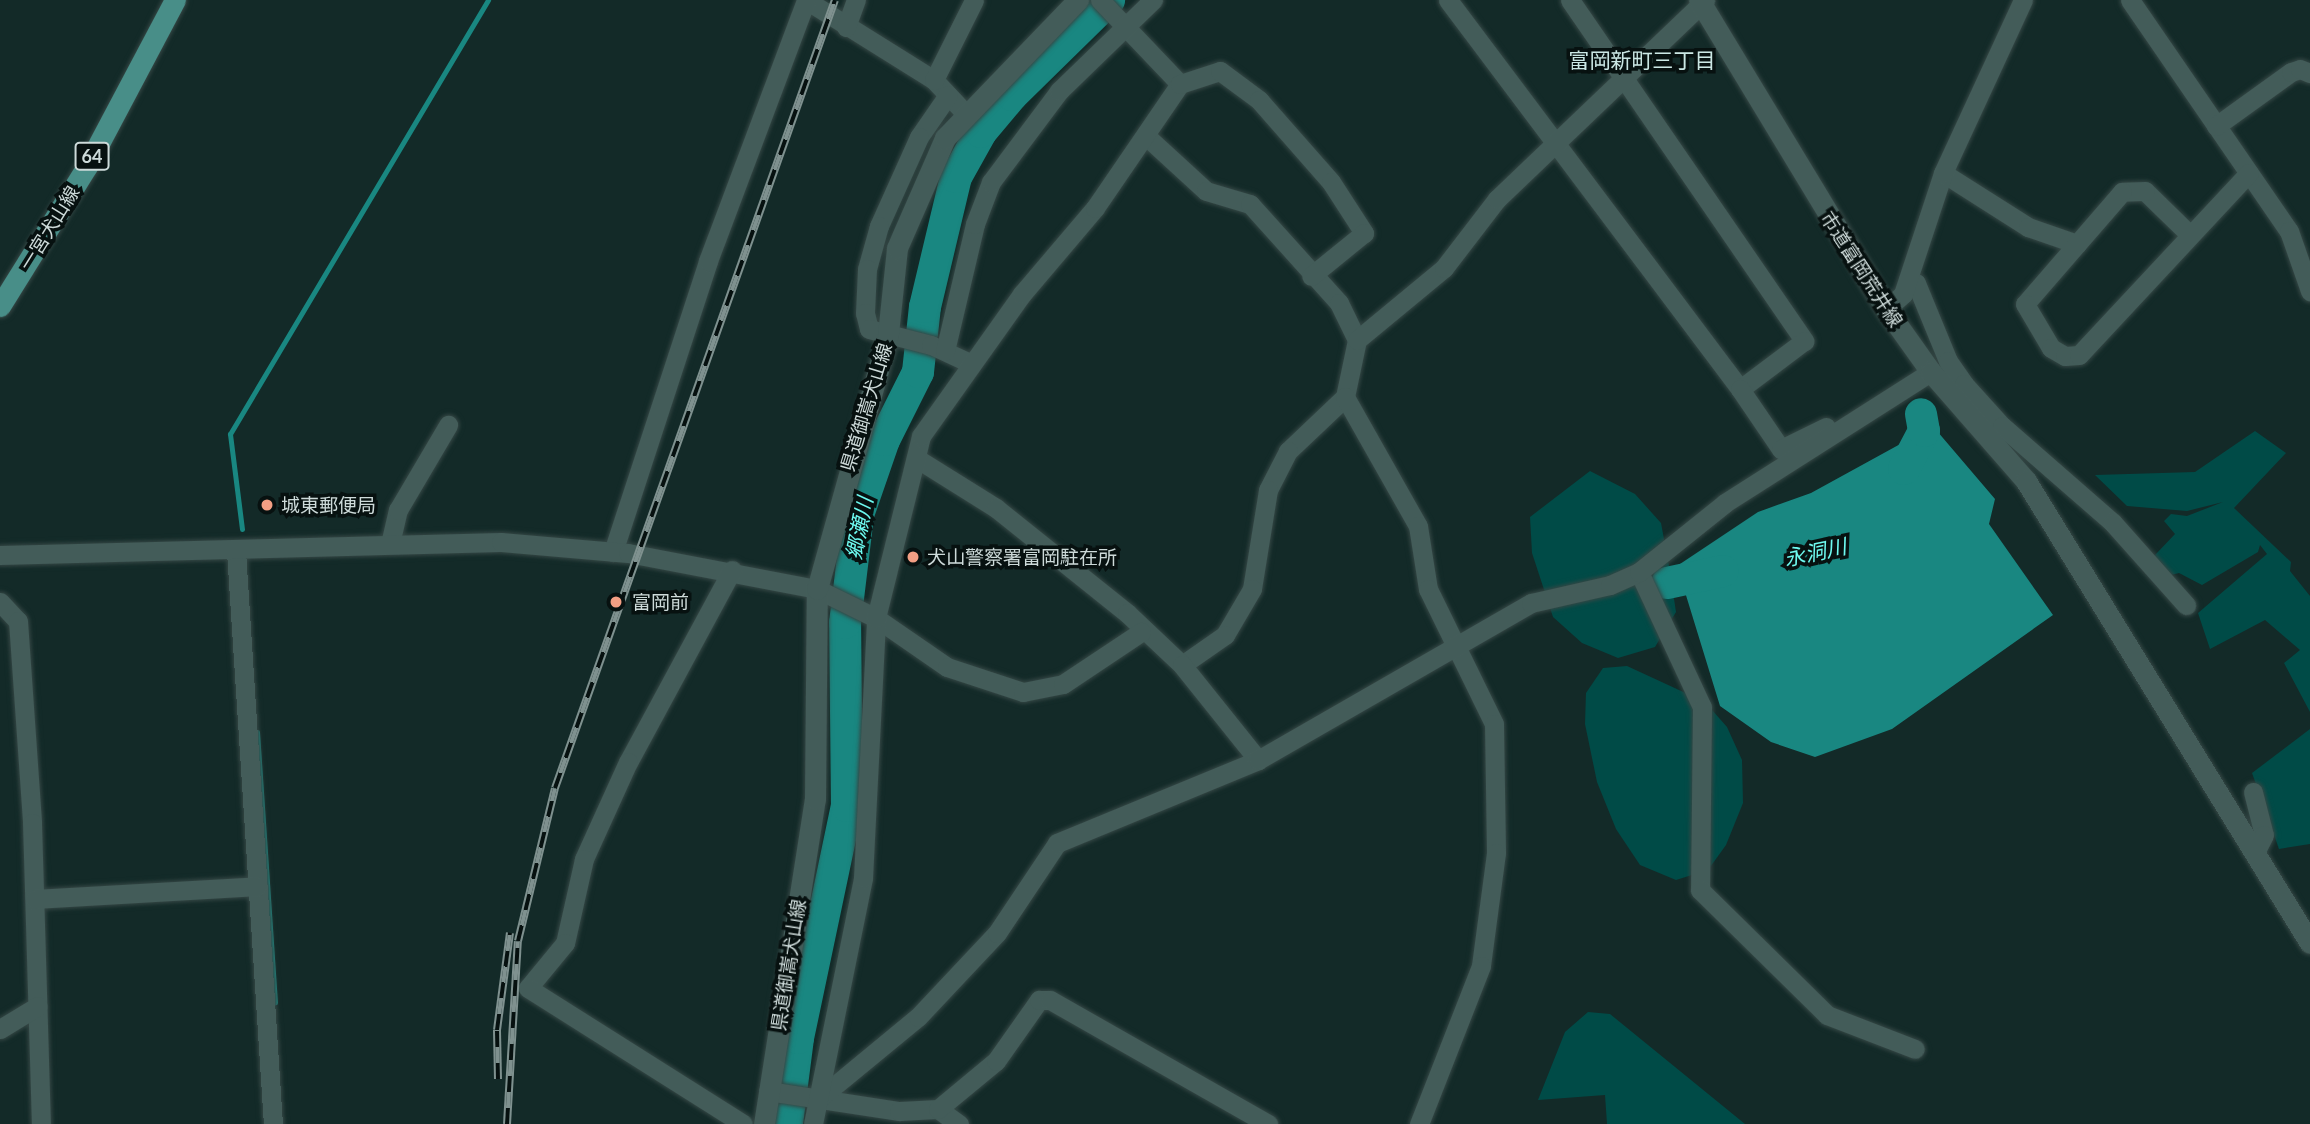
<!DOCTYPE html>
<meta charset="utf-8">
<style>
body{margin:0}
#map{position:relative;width:2310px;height:1124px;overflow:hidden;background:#132a28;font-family:Lato,"Noto Sans JP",sans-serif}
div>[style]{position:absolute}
.green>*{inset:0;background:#004b47}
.water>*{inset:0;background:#198781}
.stream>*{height:5px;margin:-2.5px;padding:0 2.5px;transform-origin:2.5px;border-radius:2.5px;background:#198781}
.river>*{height:32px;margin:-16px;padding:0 16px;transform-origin:16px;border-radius:16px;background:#198781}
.roads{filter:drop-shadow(0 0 2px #354745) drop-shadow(0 0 2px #354745)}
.street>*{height:19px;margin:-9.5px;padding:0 9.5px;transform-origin:9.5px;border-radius:9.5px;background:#435c59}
.secondary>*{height:21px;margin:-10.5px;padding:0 10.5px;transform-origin:10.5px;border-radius:10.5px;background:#435c59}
.primary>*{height:21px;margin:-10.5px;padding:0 10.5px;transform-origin:10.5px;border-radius:10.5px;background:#488e88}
.rail>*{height:8px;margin-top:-4px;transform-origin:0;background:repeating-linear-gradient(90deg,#071110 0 16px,#7f918f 0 32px);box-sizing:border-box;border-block:2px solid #7f918f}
.dots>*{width:19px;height:19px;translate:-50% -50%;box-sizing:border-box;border:4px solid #071110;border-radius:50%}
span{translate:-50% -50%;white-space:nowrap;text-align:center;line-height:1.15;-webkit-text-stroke:7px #071110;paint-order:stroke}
.shield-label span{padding:2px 5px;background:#071110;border:2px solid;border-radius:5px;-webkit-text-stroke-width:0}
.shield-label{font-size:18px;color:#cddad9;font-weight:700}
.street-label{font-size:19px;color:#cddad9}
.poi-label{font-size:19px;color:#cddad9}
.left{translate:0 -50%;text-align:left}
.neighbourhood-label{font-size:21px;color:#cbe7e4}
.water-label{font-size:21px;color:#6efaf0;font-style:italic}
</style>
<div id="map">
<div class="green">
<div style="clip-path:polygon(2255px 431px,2286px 453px,2234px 508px,2291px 562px,2290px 571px,2310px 596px,2310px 712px,2284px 663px,2300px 650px,2265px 620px,2210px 649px,2198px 613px,2267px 554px,2260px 545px,2258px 552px,2202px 585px,2179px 573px,2167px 576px,2156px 565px,2155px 555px,2175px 534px,2164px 521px,2171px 514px,2187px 516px,2223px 502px,2187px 511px,2127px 506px,2095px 475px,2195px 472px)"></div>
<div style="clip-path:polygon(1590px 471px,1635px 494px,1661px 523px,1669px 566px,1676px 612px,1655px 647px,1618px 658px,1582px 643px,1553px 617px,1532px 553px,1530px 517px)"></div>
<div style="clip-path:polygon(1627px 666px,1705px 702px,1727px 727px,1742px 760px,1743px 803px,1726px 845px,1708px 870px,1676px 880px,1640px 865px,1616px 829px,1597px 782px,1585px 724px,1586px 693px,1603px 668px)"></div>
<div style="clip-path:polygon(2310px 729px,2310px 844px,2279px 849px,2252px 773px)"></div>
<div style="clip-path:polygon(1588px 1012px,1610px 1014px,1745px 1124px,1607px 1124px,1605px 1095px,1538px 1100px,1565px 1032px)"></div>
</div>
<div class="water">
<div style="clip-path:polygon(1924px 431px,1937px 431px,1995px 499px,1989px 524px,2053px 615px,1892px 729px,1815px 757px,1771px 742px,1720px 706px,1677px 566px,1758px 512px,1811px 493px)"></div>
</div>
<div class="stream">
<div style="left:242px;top:529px;width:96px;rotate:-97.2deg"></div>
<div style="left:230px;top:434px;width:505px;rotate:-59.27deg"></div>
<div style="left:257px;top:732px;width:271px;rotate:86.2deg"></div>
</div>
<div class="river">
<div style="left:1904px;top:469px;width:43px;rotate:-62.2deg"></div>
<div style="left:1924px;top:431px;width:17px;rotate:-100deg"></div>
<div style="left:1667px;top:583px;width:57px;rotate:-12.1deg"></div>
<div style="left:787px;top:1124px;width:87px;rotate:-82.7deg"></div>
<div style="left:798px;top:1038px;width:237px;rotate:-78.1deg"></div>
<div style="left:847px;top:806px;width:183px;rotate:-90.6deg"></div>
<div style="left:845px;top:623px;width:109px;rotate:-83.1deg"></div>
<div style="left:858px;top:515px;width:79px;rotate:-70.9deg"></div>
<div style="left:884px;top:440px;width:76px;rotate:-63.4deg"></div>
<div style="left:918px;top:372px;width:65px;rotate:-83.9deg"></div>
<div style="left:925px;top:307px;width:134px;rotate:-76.6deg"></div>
<div style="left:956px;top:177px;width:51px;rotate:-60.9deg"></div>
<div style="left:981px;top:132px;width:48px;rotate:-50deg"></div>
<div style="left:1012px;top:95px;width:136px;rotate:-44.4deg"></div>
</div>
<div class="roads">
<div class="street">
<div style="left:806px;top:0;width:151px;rotate:32deg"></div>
<div style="left:934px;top:80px;width:45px;rotate:46.8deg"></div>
<div style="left:1100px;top:0;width:116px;rotate:46.4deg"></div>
<div style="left:1448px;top:0;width:486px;rotate:53.1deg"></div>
<div style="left:1570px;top:0;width:414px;rotate:55.5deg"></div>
<div style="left:1804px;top:341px;width:80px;rotate:143.1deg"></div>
<div style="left:1740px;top:389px;width:73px;rotate:55.7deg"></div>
<div style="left:1781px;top:449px;width:50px;rotate:-26.1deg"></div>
<div style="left:2130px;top:0;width:280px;rotate:55.5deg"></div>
<div style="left:2289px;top:231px;width:64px;rotate:70.7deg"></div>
<div style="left:846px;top:27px;width:29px;rotate:-70deg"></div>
<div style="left:934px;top:80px;width:89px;rotate:-63.4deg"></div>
<div style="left:948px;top:95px;width:51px;rotate:124.6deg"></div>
<div style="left:919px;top:137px;width:98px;rotate:114.2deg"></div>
<div style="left:879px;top:226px;width:45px;rotate:105.6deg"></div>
<div style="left:867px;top:269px;width:44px;rotate:92.6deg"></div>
<div style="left:865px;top:313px;width:16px;rotate:76deg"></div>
<div style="left:869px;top:329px;width:64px;rotate:14.5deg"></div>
<div style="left:931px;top:345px;width:45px;rotate:24.9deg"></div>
<div style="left:2216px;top:126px;width:92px;rotate:-35.8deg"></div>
<div style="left:2291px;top:72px;width:9px;rotate:-18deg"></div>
<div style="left:2300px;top:69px;width:11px;rotate:22deg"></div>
<div style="left:1146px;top:136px;width:81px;rotate:42.5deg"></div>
<div style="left:1206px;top:191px;width:46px;rotate:16.5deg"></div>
<div style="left:1250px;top:204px;width:133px;rotate:48deg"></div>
<div style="left:1339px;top:303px;width:41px;rotate:64.1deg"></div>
<div style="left:1357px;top:340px;width:58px;rotate:101.9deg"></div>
<div style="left:1345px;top:397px;width:79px;rotate:136.5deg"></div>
<div style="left:1288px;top:451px;width:44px;rotate:117.1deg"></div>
<div style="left:1268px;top:490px;width:100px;rotate:99.2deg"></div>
<div style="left:1252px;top:589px;width:53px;rotate:120.4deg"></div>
<div style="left:1225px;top:635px;width:52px;rotate:145.1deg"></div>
<div style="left:1943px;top:173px;width:101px;rotate:32.4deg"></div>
<div style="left:2028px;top:227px;width:52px;rotate:19.1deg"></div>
<div style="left:2188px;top:233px;width:60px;rotate:-135.7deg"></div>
<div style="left:2145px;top:191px;width:23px;rotate:178deg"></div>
<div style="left:2122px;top:192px;width:148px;rotate:130.9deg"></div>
<div style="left:2025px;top:304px;width:51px;rotate:59.4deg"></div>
<div style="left:2051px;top:348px;width:16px;rotate:30deg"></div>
<div style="left:2065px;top:356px;width:14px;rotate:-4deg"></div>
<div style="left:2079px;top:355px;width:249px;rotate:-47deg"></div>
<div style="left:1908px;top:281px;width:8px;rotate:14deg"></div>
<div style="left:1916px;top:283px;width:84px;rotate:67.7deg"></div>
<div style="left:1948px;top:361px;width:28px;rotate:55deg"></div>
<div style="left:1964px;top:384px;width:57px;rotate:47.9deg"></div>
<div style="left:2002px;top:426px;width:147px;rotate:41.1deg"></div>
<div style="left:2113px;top:523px;width:110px;rotate:48.3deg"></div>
<div style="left:1886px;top:309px;width:23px;rotate:-41deg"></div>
<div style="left:1903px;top:294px;width:127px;rotate:-71.7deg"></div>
<div style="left:1943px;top:173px;width:191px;rotate:-65.2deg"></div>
<div style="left:1357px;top:340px;width:113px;rotate:-39.6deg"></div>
<div style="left:1444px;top:268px;width:87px;rotate:-52.5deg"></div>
<div style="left:1497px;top:199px;width:288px;rotate:-43.7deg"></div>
<div style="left:945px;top:351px;width:130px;rotate:-76.7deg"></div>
<div style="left:975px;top:224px;width:45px;rotate:-69.1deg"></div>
<div style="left:991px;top:182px;width:114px;rotate:-53.2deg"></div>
<div style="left:1059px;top:91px;width:131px;rotate:-44.1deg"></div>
<div style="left:1345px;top:397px;width:148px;rotate:60.5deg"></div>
<div style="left:1418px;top:526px;width:64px;rotate:81deg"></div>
<div style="left:1428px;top:589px;width:150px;rotate:63.9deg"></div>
<div style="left:1494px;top:724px;width:129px;rotate:89.1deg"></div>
<div style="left:1496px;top:853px;width:114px;rotate:97.6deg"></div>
<div style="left:1481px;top:966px;width:170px;rotate:111.4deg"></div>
<div style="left:916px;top:458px;width:94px;rotate:32deg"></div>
<div style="left:996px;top:508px;width:168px;rotate:38.7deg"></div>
<div style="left:1127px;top:613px;width:76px;rotate:43.4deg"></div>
<div style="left:1182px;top:665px;width:122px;rotate:51.3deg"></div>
<div style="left:390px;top:544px;width:35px;rotate:-77deg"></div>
<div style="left:398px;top:510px;width:99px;rotate:-59.5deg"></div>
<div style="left:236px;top:551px;width:574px;rotate:86.31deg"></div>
<div style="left:613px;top:552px;width:306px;rotate:-71.9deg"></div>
<div style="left:708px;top:261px;width:279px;rotate:-69.4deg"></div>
<div style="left:0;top:555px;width:501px;rotate:-1.49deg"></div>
<div style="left:501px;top:542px;width:127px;rotate:5deg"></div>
<div style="left:628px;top:553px;width:192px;rotate:10.8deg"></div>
<div style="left:817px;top:589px;width:66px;rotate:26.2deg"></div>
<div style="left:876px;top:618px;width:86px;rotate:34.6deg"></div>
<div style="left:947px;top:667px;width:80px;rotate:18.2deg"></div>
<div style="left:1023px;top:692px;width:41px;rotate:-11.3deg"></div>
<div style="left:1063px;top:684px;width:94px;rotate:-33.7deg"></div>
<div style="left:732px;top:570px;width:218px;rotate:118.4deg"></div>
<div style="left:628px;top:762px;width:107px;rotate:114.4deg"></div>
<div style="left:584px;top:859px;width:86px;rotate:102.7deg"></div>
<div style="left:565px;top:943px;width:58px;rotate:129.4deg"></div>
<div style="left:528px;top:988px;width:254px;rotate:32.3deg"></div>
<div style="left:1639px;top:572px;width:149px;rotate:65deg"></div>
<div style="left:1702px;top:707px;width:183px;rotate:90.6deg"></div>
<div style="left:1700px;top:890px;width:178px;rotate:44.5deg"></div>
<div style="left:1827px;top:1015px;width:94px;rotate:21.1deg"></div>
<div style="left:0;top:602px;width:26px;rotate:47deg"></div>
<div style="left:18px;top:621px;width:202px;rotate:86deg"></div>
<div style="left:32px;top:823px;width:301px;rotate:88.3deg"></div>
<div style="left:2253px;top:792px;width:44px;rotate:75.7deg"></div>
<div style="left:2264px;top:835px;width:20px;rotate:117deg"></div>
<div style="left:35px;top:899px;width:223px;rotate:-3.3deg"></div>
<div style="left:0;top:1029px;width:44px;rotate:-31.2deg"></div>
<div style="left:768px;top:1091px;width:133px;rotate:8.7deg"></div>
<div style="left:899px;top:1111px;width:39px;rotate:-3deg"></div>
<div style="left:938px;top:1109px;width:26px;rotate:36deg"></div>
<div style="left:822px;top:1096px;width:124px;rotate:-39.5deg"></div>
<div style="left:918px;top:1017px;width:115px;rotate:-46.8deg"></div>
<div style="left:997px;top:933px;width:108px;rotate:-56.3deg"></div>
<div style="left:1057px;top:843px;width:217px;rotate:-22.4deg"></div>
<div style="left:1258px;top:760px;width:315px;rotate:-29.9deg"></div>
<div style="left:1531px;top:603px;width:81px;rotate:-12.8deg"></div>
<div style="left:1610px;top:585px;width:32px;rotate:-24deg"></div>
<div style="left:1639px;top:572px;width:110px;rotate:-38.7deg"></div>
<div style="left:1725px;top:503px;width:244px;rotate:-32.5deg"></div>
<div style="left:938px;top:1109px;width:75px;rotate:-39.6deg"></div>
<div style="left:996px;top:1061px;width:75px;rotate:-54.8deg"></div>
<div style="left:1039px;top:1000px;width:11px"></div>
<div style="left:1050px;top:1000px;width:251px;rotate:29.6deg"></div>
<div style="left:813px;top:1124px;width:251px;rotate:-78.5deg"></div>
<div style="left:863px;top:878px;width:260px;rotate:-87.1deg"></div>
<div style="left:876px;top:618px;width:187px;rotate:-76.1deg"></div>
<div style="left:921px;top:436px;width:174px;rotate:-54.6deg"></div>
<div style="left:1022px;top:294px;width:113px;rotate:-49.7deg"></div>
<div style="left:1095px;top:208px;width:150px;rotate:-55.6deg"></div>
<div style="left:1180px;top:84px;width:42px;rotate:-18deg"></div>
<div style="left:1220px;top:71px;width:49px;rotate:36.6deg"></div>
<div style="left:1259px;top:100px;width:109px;rotate:48.7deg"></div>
<div style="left:1331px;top:182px;width:61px;rotate:57.1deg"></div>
<div style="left:1364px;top:233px;width:68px;rotate:140.9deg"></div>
</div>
<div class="secondary">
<div style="left:1699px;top:0;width:361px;rotate:58.8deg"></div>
<div style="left:1886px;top:309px;width:77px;rotate:54.5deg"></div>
<div style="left:1931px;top:372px;width:145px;rotate:48.9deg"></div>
<div style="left:2026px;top:481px;width:542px;rotate:58.42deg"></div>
<div style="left:764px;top:1124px;width:329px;rotate:-81.1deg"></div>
<div style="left:815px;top:799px;width:210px;rotate:-89.5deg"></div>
<div style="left:817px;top:589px;width:265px;rotate:-74.4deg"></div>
<div style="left:888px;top:334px;width:86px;rotate:-84deg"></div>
<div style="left:897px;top:248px;width:120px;rotate:-66.4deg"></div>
<div style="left:945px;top:138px;width:192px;rotate:-46.1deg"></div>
</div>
<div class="primary">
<div style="left:0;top:306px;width:165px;rotate:-58.1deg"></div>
<div style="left:87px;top:166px;width:188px;rotate:-62.1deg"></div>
</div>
</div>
<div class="rail">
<div style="left:498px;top:1079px;width:49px;rotate:-91.2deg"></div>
<div style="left:497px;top:1030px;width:98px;rotate:-82.4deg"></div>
<div style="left:507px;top:1124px;width:183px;rotate:-86.6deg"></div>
<div style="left:518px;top:941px;width:157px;rotate:-76.4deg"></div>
<div style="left:555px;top:788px;width:836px;rotate:-70.44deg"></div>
</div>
<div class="dots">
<div style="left:267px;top:505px;background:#f39f84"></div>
<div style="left:913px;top:557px;background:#f39f84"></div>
<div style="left:616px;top:602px;background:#f39f84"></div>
</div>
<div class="shield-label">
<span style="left:92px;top:156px">64</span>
</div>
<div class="street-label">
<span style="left:49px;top:228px;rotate:-58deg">一宮犬山線</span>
<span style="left:1862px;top:269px;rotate:57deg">市道富岡荒井線</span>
<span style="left:866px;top:407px;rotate:-73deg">県道御嵩犬山線</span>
<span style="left:788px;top:965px;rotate:-81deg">県道御嵩犬山線</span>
</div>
<div class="poi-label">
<span class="left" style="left:281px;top:505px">城東郵便局</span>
<span class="left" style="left:927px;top:557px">犬山警察署富岡駐在所</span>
<span class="left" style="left:632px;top:602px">富岡前</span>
</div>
<div class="neighbourhood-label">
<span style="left:1642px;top:60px">富岡新町三丁目</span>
</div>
<div class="water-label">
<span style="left:859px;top:528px;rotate:-79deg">郷瀬川</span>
<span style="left:1815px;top:552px;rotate:-12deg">永洞川</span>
</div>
</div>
